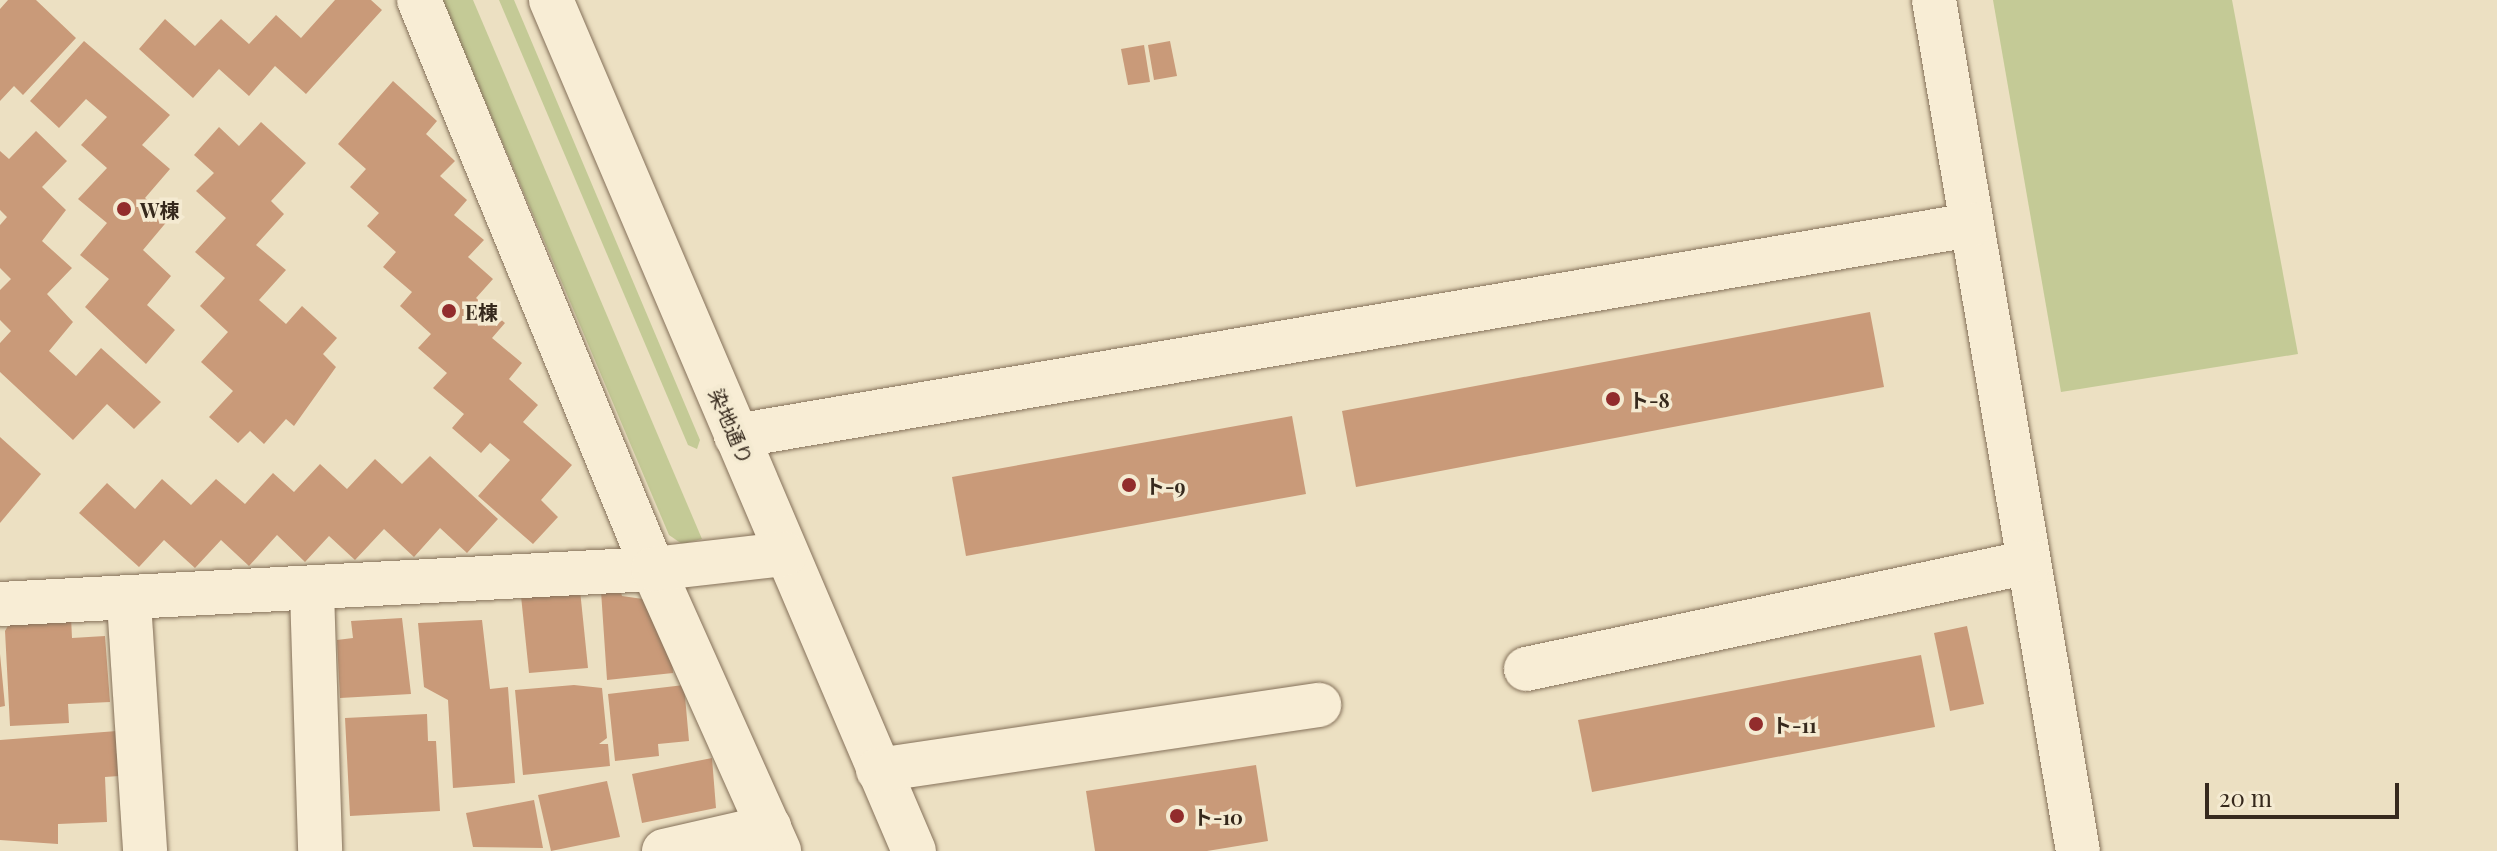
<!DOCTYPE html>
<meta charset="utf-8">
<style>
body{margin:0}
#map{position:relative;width:2497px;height:851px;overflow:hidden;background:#ece0c2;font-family:"Playfair Display","Noto Sans JP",serif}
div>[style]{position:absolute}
.green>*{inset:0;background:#c4ca96}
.building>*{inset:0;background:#c99a79}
.roads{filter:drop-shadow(0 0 2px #85715a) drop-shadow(0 0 2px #85715a)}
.minor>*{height:44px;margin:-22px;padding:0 22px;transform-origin:22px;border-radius:22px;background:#f8edd5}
.dots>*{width:22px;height:22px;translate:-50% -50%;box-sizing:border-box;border:4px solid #f4ead1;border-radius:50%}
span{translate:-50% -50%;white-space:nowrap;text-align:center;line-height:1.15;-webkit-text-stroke:7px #f4ead1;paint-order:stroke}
.poi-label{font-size:20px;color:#36291d;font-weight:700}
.left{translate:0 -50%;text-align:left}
.street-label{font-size:20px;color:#36291d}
.scale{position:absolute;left:2205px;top:783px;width:194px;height:36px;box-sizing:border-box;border:4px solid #36291d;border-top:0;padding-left:10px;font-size:24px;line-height:28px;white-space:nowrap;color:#36291d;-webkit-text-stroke:6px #f4ead1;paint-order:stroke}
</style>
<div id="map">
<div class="green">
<div style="clip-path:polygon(442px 0,473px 0,702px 539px,682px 544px,669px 535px)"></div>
<div style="clip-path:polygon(499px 0,514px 0,700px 440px,697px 449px,688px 445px)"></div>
<div style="clip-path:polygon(1993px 0,2232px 0,2298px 354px,2061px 392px)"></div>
</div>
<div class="building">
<div style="clip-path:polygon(8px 0,36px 0,76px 38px,23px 95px,14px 86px,0 101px,0 9px)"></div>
<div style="clip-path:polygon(335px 0,371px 0,382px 10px,306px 94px,275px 66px,249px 96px,219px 69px,193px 98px,139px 49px,165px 19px,195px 46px,221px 19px,249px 44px,276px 15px,301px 38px)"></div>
<div style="clip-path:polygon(84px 41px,170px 115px,142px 145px,170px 169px,145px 198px,169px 219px,143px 250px,171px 276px,147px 305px,175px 330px,146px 364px,85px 307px,109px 279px,80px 255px,107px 223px,78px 199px,107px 168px,81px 145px,107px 117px,86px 99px,59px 128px,30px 101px)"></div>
<div style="clip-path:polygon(1170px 41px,1177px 76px,1154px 80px,1148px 45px)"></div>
<div style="clip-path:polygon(1144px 45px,1150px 82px,1128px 85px,1121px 49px)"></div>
<div style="clip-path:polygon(393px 81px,437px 121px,426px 134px,455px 161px,440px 176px,467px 200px,454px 215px,484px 240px,468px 257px,493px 279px,476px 298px,505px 323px,492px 338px,522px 363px,509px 379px,538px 405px,523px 422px,572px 465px,541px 500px,558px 517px,533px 544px,478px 496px,510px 460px,490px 443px,481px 453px,452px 428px,464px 414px,433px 388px,447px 373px,418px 348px,431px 334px,400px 306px,412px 292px,383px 267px,396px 252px,367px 226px,379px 213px,350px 187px,366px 169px,338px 144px)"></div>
<div style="clip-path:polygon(261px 122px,306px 163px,271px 201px,284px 214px,256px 245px,286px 270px,259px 300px,286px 324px,302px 306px,337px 338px,323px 354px,336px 367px,294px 426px,286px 419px,264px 444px,250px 431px,238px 443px,209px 417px,233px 391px,201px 362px,228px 332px,200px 306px,225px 278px,195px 252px,226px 218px,196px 191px,214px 173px,194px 155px,219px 127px,239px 146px)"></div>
<div style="clip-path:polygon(36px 131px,67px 161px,42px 187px,66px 210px,42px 241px,72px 268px,47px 294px,73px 322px,49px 351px,76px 376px,101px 348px,161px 402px,134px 429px,107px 404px,73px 440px,0 372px,0 343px,11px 331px,0 320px,0 290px,11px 279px,0 268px,0 225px,7px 217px,0 210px,0 151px,9px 159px)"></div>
<div style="clip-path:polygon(1870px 312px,1884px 387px,1356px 487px,1342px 411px)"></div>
<div style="clip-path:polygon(1292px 416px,1306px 494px,966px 556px,952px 477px)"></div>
<div style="clip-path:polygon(0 437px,41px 474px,0 523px)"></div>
<div style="clip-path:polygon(430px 456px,498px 519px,467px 553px,440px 528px,414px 557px,384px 529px,355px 560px,329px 536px,305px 562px,277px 535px,249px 566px,221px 540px,195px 568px,164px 540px,139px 567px,79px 513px,107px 483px,135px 509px,162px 479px,191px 505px,216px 479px,245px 504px,273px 473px,294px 492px,320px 464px,347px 489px,375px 459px,402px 484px)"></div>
<div style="clip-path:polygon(620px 589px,622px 596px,650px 600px,671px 637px,673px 673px,607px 680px,601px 591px)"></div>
<div style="clip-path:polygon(580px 590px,588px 668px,529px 673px,521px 596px)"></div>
<div style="clip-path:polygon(71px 617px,72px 638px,105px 636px,110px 702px,68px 704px,69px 723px,10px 726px,5px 631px,9px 624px)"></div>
<div style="clip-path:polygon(402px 618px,411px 694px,340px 698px,337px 640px,353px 638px,351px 621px)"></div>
<div style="clip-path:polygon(482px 620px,490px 689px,508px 687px,515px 783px,453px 788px,448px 700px,424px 687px,418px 623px)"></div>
<div style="clip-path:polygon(1967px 626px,1984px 704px,1950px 711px,1934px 633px)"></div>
<div style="clip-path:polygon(0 654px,5px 706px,0 707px)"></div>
<div style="clip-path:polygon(1921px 655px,1935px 727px,1592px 792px,1578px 720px)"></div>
<div style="clip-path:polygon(574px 685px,602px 688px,607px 738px,599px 744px,608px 744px,610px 766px,523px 775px,515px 690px)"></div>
<div style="clip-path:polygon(684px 685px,689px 741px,658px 744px,659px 756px,615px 761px,608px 694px)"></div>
<div style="clip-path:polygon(427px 714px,428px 741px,436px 741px,440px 811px,350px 816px,345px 718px)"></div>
<div style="clip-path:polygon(117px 731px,119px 776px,105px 777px,107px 822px,58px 824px,58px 844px,0 840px,0 740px)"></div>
<div style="clip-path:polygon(712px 758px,716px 808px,642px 823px,632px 774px)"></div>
<div style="clip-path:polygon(1256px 765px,1268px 841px,1207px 851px,1095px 851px,1086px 791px)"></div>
<div style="clip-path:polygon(607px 781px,620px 837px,551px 851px,538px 795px)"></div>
<div style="clip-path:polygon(534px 800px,543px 848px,473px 847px,466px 813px)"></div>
</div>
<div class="roads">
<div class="minor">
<div style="left:419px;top:0;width:615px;rotate:67.65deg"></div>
<div style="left:653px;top:569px;width:309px;rotate:65.9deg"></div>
<div style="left:551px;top:0;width:925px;rotate:66.9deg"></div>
<div style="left:1934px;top:0;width:863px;rotate:80.4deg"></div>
<div style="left:736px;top:436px;width:1253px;rotate:-9.7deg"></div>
<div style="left:312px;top:591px;width:260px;rotate:88.2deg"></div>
<div style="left:129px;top:602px;width:250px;rotate:86.3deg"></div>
<div style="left:0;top:604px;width:654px;rotate:-3.07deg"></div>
<div style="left:653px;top:569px;width:133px;rotate:-6.5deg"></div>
<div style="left:1526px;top:669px;width:514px;rotate:-12.01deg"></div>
<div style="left:878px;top:770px;width:446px;rotate:-8.4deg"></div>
<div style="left:664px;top:851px;width:108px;rotate:-12.9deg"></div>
</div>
</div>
<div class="dots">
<div style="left:124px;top:209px;background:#922c2c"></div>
<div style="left:449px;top:311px;background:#922c2c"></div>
<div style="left:1613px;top:399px;background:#922c2c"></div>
<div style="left:1129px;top:485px;background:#922c2c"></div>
<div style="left:1756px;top:724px;background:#922c2c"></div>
<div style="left:1177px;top:816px;background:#922c2c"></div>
</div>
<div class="poi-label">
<span class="left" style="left:140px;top:209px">W棟</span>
<span class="left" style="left:465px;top:311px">E棟</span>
<span class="left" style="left:1629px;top:399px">ト-8</span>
<span class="left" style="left:1145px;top:485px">ト-9</span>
<span class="left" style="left:1772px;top:724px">ト-11</span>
<span class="left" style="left:1193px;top:816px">ト-10</span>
</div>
<div class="street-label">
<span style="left:732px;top:426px;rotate:67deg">染地通り</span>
</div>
<div class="scale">20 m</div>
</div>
